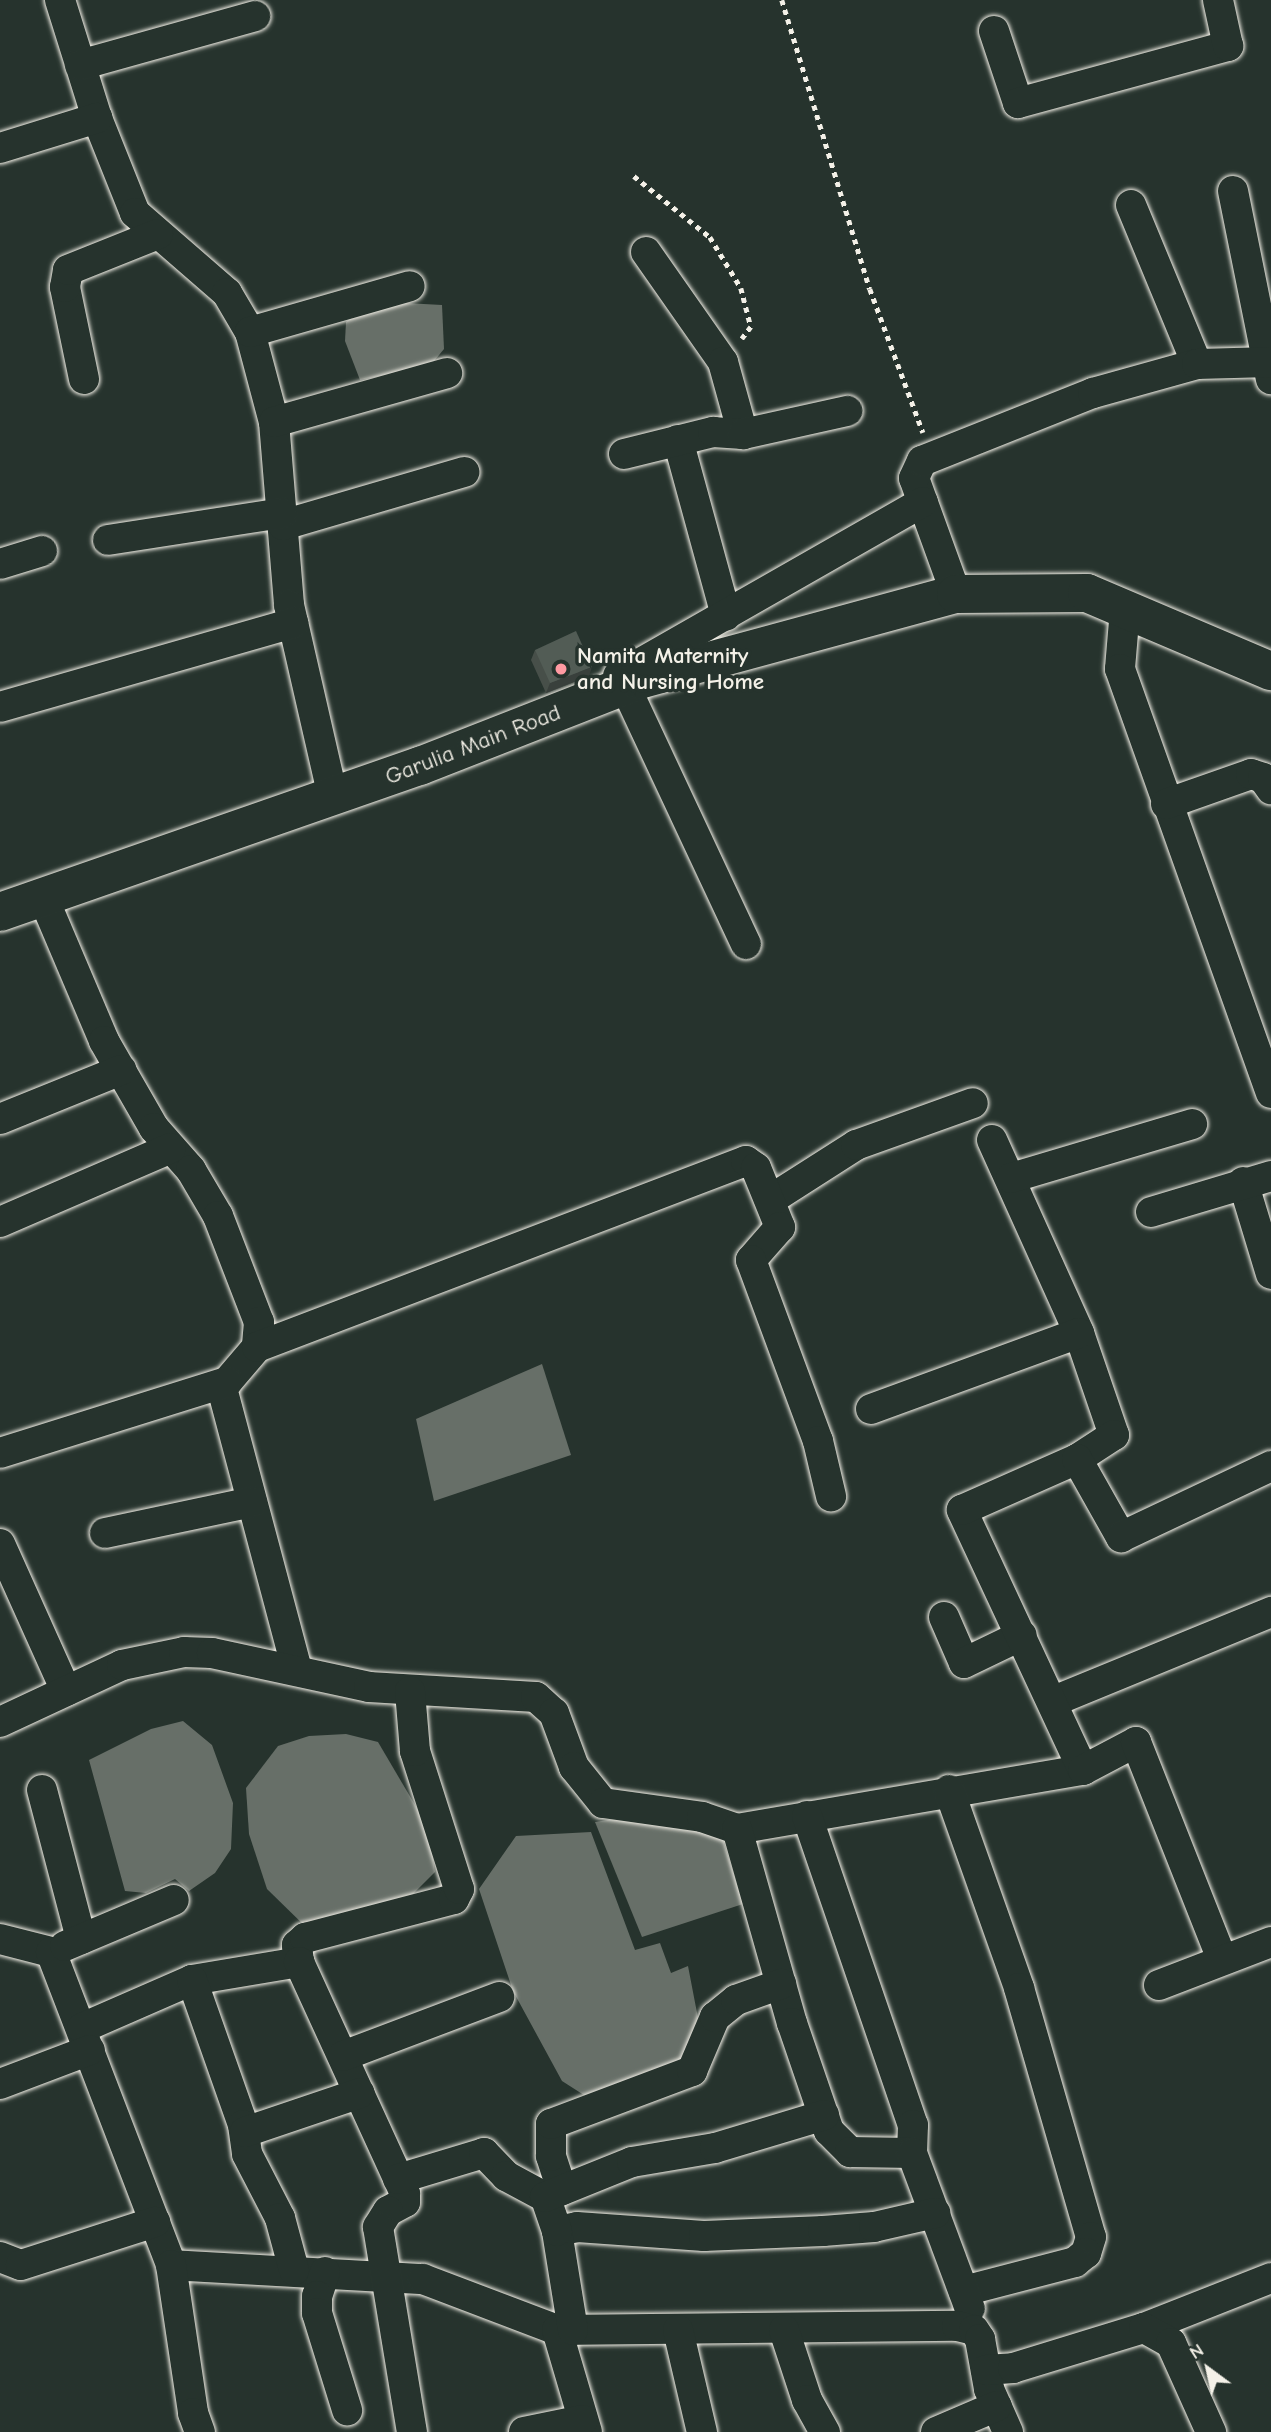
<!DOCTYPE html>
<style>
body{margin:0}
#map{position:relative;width:1271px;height:2432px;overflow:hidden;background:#26332d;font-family:"Comic Neue",sans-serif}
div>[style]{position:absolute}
.water>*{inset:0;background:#676f68}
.path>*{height:4.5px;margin-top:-2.25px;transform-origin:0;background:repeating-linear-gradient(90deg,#f4f1e8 0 5px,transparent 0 10px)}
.roads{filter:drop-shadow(0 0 2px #f4f1e8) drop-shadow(0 0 2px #f4f1e8)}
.street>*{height:30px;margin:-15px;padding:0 15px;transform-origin:15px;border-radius:15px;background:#26332d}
.secondary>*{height:38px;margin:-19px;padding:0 19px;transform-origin:19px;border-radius:19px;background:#26332d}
.wall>*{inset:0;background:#474f49}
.shaded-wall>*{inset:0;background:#39403c}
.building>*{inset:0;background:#525c55}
.dots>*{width:19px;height:19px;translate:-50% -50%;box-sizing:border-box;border:4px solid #26332d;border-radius:50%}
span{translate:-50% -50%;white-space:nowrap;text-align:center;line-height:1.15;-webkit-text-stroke:7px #26332d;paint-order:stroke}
.poi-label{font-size:23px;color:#f4f1e8;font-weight:700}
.left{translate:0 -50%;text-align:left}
.street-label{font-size:23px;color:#f4f1e8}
.north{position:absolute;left:1173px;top:2334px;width:70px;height:70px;-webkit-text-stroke:5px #26332d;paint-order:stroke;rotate:327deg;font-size:19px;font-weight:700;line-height:28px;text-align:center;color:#f4f1e8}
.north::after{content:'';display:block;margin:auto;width:24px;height:32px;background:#f4f1e8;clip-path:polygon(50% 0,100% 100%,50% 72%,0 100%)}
</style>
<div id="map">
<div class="water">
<div style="clip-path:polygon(387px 302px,442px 305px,444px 349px,430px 366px,360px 380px,345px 341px,346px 322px,361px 308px)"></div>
<div style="clip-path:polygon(542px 1364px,571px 1455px,434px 1501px,416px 1419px)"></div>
<div style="clip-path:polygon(183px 1721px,212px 1745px,233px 1803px,231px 1849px,215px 1873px,189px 1891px,175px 1879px,146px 1893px,125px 1891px,89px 1760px,151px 1729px)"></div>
<div style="clip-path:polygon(346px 1734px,378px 1742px,428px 1827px,435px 1872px,410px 1897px,312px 1933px,267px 1889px,249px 1834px,246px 1788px,278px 1746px,309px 1736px)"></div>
<div style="clip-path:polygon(652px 1813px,722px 1837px,743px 1904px,642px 1937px,595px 1822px)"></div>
<div style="clip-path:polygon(591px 1832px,635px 1950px,660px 1943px,671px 1973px,688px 1966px,698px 2018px,681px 2071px,587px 2097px,562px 2081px,513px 1991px,479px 1889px,516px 1836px)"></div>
</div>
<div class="path">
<div style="left:782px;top:0;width:302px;rotate:73.1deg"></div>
<div style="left:870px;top:289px;width:153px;rotate:69.7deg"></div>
<div style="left:634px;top:176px;width:97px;rotate:38.8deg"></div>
<div style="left:710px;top:237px;width:60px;rotate:58.7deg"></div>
<div style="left:741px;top:288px;width:40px;rotate:75.6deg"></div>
<div style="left:751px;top:327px;width:15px;rotate:127deg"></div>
</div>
<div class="roads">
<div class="street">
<div style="left:60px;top:0;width:124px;rotate:72.6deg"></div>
<div style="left:97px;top:118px;width:102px;rotate:68.2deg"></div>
<div style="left:135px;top:213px;width:122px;rotate:41deg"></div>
<div style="left:227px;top:293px;width:45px;rotate:59.5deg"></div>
<div style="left:250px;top:332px;width:93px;rotate:75.1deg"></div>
<div style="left:274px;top:422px;width:184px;rotate:85.3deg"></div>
<div style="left:289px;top:605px;width:197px;rotate:77.1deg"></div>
<div style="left:994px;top:31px;width:76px;rotate:71.6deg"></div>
<div style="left:1018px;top:103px;width:218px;rotate:-15.2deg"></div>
<div style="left:1228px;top:46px;width:47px;rotate:-102.3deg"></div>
<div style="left:80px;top:65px;width:182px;rotate:-15.6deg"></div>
<div style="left:0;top:148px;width:102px;rotate:-17.2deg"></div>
<div style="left:1233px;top:191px;width:192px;rotate:78.6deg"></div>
<div style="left:1131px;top:205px;width:172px;rotate:67.5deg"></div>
<div style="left:646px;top:252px;width:134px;rotate:55deg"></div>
<div style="left:723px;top:362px;width:75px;rotate:74.5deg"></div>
<div style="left:250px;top:332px;width:166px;rotate:-16deg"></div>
<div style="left:84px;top:379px;width:94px;rotate:-101.7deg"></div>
<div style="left:65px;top:287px;width:17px;rotate:-80deg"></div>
<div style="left:68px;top:270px;width:97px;rotate:-21.8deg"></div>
<div style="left:274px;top:422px;width:180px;rotate:-15.8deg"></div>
<div style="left:678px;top:440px;width:182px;rotate:74.7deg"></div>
<div style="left:624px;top:454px;width:92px;rotate:-13.9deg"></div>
<div style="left:713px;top:432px;width:30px;rotate:4deg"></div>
<div style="left:743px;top:434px;width:107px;rotate:-12.5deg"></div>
<div style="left:283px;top:525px;width:189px;rotate:-16.3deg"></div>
<div style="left:108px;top:540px;width:176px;rotate:-8.8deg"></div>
<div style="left:0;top:564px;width:44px;rotate:-17.2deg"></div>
<div style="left:956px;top:594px;width:123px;rotate:-109.9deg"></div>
<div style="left:914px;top:478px;width:19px;rotate:-65deg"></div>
<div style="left:922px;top:461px;width:184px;rotate:-21.7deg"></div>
<div style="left:1093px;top:393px;width:108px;rotate:-15.6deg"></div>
<div style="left:1197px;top:364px;width:74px;rotate:-1.5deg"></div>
<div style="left:1125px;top:609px;width:60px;rotate:94.8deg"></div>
<div style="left:1120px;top:669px;width:450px;rotate:70.4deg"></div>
<div style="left:618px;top:676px;width:351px;rotate:-29.7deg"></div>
<div style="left:625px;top:686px;width:285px;rotate:64.9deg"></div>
<div style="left:0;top:707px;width:305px;rotate:-16deg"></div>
<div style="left:1166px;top:804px;width:90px;rotate:-19.4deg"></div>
<div style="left:1251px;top:774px;width:13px;rotate:18deg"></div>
<div style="left:1263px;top:778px;width:14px;rotate:54deg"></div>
<div style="left:43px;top:897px;width:156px;rotate:67deg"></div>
<div style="left:104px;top:1041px;width:100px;rotate:60.1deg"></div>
<div style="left:154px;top:1128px;width:56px;rotate:48.6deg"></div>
<div style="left:191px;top:1170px;width:53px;rotate:59.6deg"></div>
<div style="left:218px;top:1216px;width:114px;rotate:68.9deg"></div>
<div style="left:259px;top:1322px;width:25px;rotate:95deg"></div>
<div style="left:257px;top:1347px;width:54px;rotate:130.5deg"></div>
<div style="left:222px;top:1388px;width:291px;rotate:75.1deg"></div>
<div style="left:0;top:1119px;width:131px;rotate:-22deg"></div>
<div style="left:992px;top:1140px;width:212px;rotate:65.7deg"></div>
<div style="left:1079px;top:1333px;width:108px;rotate:71.1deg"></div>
<div style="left:1114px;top:1435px;width:44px;rotate:147deg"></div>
<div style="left:1011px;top:1178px;width:189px;rotate:-16.6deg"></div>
<div style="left:1243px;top:1182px;width:96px;rotate:73.1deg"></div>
<div style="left:770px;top:1200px;width:102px;rotate:-32.6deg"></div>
<div style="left:856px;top:1145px;width:124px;rotate:-19.7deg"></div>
<div style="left:1151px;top:1212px;width:125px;rotate:-16.7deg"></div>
<div style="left:0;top:1222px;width:186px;rotate:-23.4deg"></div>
<div style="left:257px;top:1347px;width:523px;rotate:-20.83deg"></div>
<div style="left:746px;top:1161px;width:12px;rotate:35deg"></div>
<div style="left:756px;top:1168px;width:64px;rotate:67.9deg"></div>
<div style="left:780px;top:1227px;width:44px;rotate:131.3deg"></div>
<div style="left:751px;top:1260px;width:193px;rotate:69.7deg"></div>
<div style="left:818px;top:1441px;width:57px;rotate:76.7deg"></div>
<div style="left:871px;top:1409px;width:221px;rotate:-20.1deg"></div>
<div style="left:0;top:1453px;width:238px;rotate:-17.4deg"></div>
<div style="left:105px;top:1533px;width:150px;rotate:-11.9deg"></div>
<div style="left:0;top:1544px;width:161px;rotate:65.8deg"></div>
<div style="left:944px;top:1617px;width:50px;rotate:66.5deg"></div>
<div style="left:964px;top:1663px;width:64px;rotate:-25.8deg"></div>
<div style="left:1054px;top:1701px;width:235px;rotate:-22.3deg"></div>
<div style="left:0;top:1722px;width:135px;rotate:-25deg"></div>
<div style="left:122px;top:1665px;width:63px;rotate:-11.8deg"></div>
<div style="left:184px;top:1652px;width:28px;rotate:2deg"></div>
<div style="left:212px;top:1653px;width:161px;rotate:12.2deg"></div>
<div style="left:369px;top:1687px;width:167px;rotate:3.4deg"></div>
<div style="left:536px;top:1697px;width:24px;rotate:42deg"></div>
<div style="left:554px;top:1713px;width:58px;rotate:69.7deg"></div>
<div style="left:574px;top:1767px;width:46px;rotate:51.1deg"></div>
<div style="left:603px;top:1803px;width:100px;rotate:8deg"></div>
<div style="left:702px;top:1817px;width:37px;rotate:19deg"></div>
<div style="left:737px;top:1829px;width:351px;rotate:-9.7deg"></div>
<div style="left:1083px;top:1770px;width:287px;rotate:-115deg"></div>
<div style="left:962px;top:1510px;width:126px;rotate:-23.9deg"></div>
<div style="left:1077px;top:1459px;width:90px;rotate:60.6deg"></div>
<div style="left:1121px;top:1537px;width:166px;rotate:-25.3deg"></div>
<div style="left:1083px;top:1770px;width:60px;rotate:-27.8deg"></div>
<div style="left:1136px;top:1742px;width:231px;rotate:68.4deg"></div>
<div style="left:42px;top:1790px;width:154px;rotate:75.3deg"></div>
<div style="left:949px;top:1790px;width:210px;rotate:70.5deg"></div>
<div style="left:1019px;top:1988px;width:259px;rotate:73.9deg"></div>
<div style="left:1091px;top:2237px;width:17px;rotate:107deg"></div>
<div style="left:1086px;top:2253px;width:14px;rotate:141deg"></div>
<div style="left:1075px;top:2262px;width:115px;rotate:165.4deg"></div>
<div style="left:807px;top:1816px;width:327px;rotate:71.1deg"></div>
<div style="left:913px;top:2125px;width:28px;rotate:92deg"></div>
<div style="left:737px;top:1829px;width:202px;rotate:74.2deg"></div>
<div style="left:792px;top:2023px;width:114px;rotate:71.1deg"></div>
<div style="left:829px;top:2131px;width:30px;rotate:45deg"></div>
<div style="left:850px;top:2152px;width:62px;rotate:0.9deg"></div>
<div style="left:912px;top:2153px;width:166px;rotate:69.6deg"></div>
<div style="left:0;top:1939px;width:53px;rotate:14.3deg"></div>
<div style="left:51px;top:1952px;width:335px;rotate:69deg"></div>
<div style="left:171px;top:2265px;width:252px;rotate:3.2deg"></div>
<div style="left:423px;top:2279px;width:143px;rotate:20.8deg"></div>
<div style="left:557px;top:2330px;width:400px;rotate:-0.6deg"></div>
<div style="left:957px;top:2326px;width:17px;rotate:13deg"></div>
<div style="left:974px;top:2330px;width:11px;rotate:56deg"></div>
<div style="left:980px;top:2339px;width:51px;rotate:79.8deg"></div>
<div style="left:989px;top:2389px;width:47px;rotate:66.2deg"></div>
<div style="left:65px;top:1946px;width:118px;rotate:-22.9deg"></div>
<div style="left:299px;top:1962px;width:17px;rotate:-97deg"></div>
<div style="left:297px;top:1945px;width:11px;rotate:-41deg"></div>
<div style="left:305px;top:1938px;width:154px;rotate:-14.7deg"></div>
<div style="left:454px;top:1899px;width:11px;rotate:-63deg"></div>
<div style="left:459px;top:1889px;width:145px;rotate:-107.7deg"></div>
<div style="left:415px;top:1751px;width:60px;rotate:-94.8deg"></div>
<div style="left:192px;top:1980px;width:109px;rotate:-9.5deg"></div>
<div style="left:299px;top:1962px;width:255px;rotate:65.4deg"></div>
<div style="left:405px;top:2194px;width:8px;rotate:90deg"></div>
<div style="left:405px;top:2202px;width:19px;rotate:152deg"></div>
<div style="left:388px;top:2211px;width:19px;rotate:122deg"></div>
<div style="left:378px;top:2227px;width:208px;rotate:80.6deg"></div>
<div style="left:1159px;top:1985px;width:120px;rotate:-21deg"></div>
<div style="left:82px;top:2028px;width:120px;rotate:-23.6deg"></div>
<div style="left:192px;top:1980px;width:154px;rotate:70.6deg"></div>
<div style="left:243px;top:2125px;width:29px;rotate:82deg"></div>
<div style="left:247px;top:2154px;width:72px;rotate:62.7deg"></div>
<div style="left:280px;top:2218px;width:54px;rotate:74.9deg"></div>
<div style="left:343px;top:2056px;width:167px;rotate:-20.7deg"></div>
<div style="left:0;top:2084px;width:96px;rotate:-20.7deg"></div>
<div style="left:245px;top:2132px;width:121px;rotate:-18.7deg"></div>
<div style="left:398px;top:2179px;width:90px;rotate:-16.8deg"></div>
<div style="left:484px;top:2153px;width:32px;rotate:46deg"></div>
<div style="left:506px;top:2176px;width:44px;rotate:28.3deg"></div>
<div style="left:562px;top:2190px;width:36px;rotate:-108deg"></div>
<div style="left:551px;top:2156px;width:32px;rotate:-90deg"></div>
<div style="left:551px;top:2124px;width:151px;rotate:-20.6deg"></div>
<div style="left:692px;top:2071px;width:59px;rotate:-66.9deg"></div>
<div style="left:715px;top:2017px;width:27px;rotate:-39deg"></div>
<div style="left:736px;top:2000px;width:48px;rotate:-19.6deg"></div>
<div style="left:557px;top:2231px;width:20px;rotate:-11deg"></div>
<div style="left:577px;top:2227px;width:127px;rotate:4.1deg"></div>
<div style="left:704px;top:2236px;width:119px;rotate:-2.4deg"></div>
<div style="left:823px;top:2231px;width:51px;rotate:-4.5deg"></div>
<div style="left:874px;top:2227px;width:63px;rotate:-12.9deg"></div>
<div style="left:0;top:2257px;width:22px;rotate:21deg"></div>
<div style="left:21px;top:2265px;width:141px;rotate:-17.8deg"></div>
<div style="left:171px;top:2265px;width:150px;rotate:81.5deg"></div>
<div style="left:193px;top:2413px;width:20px;rotate:70deg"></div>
<div style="left:325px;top:2272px;width:25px;rotate:108deg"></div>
<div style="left:317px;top:2296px;width:17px;rotate:90deg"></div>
<div style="left:317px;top:2313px;width:102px;rotate:72.8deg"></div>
<div style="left:1144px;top:2328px;width:136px;rotate:-21.5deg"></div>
<div style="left:557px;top:2330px;width:106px;rotate:73.6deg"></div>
<div style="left:573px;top:2330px;width:100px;rotate:-99.2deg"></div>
<div style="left:557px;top:2231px;width:36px;rotate:-109deg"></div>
<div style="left:545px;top:2197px;width:94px;rotate:-21.9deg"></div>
<div style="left:632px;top:2162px;width:84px;rotate:-9.6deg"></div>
<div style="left:715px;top:2148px;width:114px;rotate:-16.8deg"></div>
<div style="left:678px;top:2330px;width:105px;rotate:76.8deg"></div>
<div style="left:784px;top:2330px;width:74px;rotate:71.8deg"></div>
<div style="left:807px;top:2400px;width:37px;rotate:61deg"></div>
<div style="left:986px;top:2370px;width:27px;rotate:-4deg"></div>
<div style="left:1013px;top:2368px;width:137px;rotate:-17deg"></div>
<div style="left:1144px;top:2328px;width:31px;rotate:29deg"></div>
<div style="left:1171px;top:2343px;width:98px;rotate:65.8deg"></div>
<div style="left:524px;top:2432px;width:60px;rotate:-11.5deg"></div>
<div style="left:936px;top:2432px;width:66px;rotate:-23.1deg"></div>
</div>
<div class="secondary">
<div style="left:0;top:912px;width:445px;rotate:-19.2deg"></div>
<div style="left:420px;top:766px;width:235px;rotate:-21.4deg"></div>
<div style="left:639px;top:680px;width:328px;rotate:-15.2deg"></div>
<div style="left:956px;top:594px;width:131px;rotate:-0.4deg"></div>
<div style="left:1087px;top:593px;width:200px;rotate:23deg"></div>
</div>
</div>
<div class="wall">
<div style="clip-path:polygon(535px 650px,589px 676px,546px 693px,531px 660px)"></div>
</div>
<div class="shaded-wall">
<div style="clip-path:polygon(592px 667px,589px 676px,546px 693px,550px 683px)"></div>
</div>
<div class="building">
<div style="clip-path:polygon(576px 631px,592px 667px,550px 683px,535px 650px)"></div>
</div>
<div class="dots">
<div style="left:561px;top:669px;background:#ff9aa2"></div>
</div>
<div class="poi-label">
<span class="left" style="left:577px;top:669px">Namita Maternity<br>and Nursing Home</span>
</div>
<div class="street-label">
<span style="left:473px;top:745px;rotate:-21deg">Garulia Main Road</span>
</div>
<div class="north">N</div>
</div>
